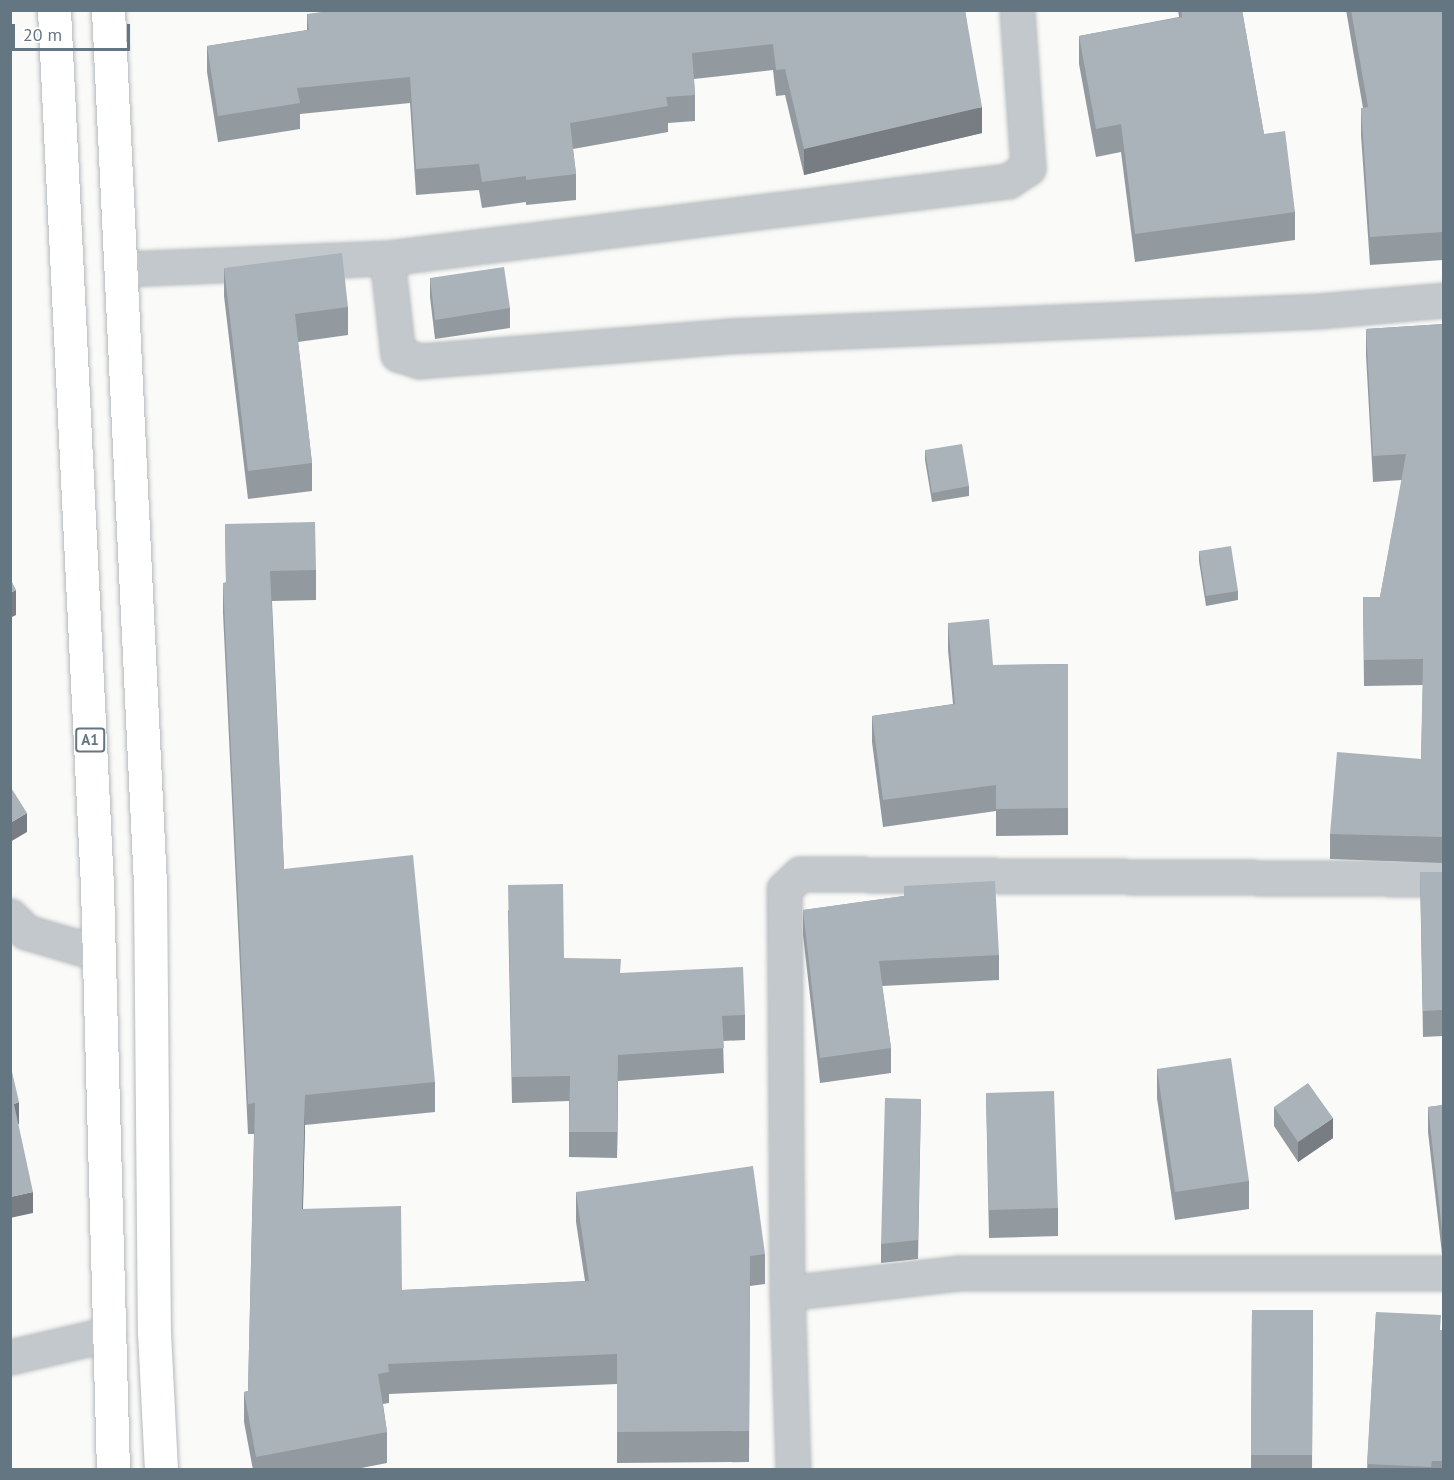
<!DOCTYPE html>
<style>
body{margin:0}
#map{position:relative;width:1454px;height:1480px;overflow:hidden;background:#fafaf8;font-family:"PT Sans",sans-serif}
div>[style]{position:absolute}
.roads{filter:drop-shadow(0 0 2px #b4b9bd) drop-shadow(0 0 2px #b4b9bd)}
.street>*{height:33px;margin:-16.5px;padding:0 16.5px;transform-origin:16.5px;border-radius:16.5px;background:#c3c8cc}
.highway>*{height:33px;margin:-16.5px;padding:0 16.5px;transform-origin:16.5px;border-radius:16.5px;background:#fff}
.wall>*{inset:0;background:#929a9f}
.shaded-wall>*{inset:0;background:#777d82}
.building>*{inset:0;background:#aab3b9}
span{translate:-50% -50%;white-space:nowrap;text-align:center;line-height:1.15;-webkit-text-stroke:6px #fff;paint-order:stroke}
.shield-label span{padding:2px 4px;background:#fff;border:2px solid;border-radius:4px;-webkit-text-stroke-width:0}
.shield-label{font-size:15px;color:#657683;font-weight:700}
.frame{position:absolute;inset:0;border:12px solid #657683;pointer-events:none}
.scale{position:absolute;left:12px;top:24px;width:118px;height:27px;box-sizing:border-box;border:3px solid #657683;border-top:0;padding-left:8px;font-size:18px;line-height:21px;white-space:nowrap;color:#657683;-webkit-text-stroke:4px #fff;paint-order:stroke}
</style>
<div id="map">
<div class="roads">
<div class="street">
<div style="left:387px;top:258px;width:97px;rotate:83.5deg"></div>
<div style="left:398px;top:354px;width:22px;rotate:18deg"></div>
<div style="left:419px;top:361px;width:309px;rotate:-4.6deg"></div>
<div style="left:727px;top:336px;width:593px;rotate:-2.42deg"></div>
<div style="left:1319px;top:311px;width:125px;rotate:-5deg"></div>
<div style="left:122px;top:269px;width:265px;rotate:-2.4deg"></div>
<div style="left:387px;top:258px;width:626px;rotate:-7.07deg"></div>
<div style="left:1008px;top:181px;width:24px;rotate:-33deg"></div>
<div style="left:1028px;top:168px;width:158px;rotate:-94deg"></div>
<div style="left:10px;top:916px;width:23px;rotate:45deg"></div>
<div style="left:26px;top:932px;width:75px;rotate:16.3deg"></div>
<div style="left:787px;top:1293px;width:173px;rotate:-6.6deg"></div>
<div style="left:959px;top:1273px;width:485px"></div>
<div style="left:10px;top:1357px;width:102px;rotate:-13.1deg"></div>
<div style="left:793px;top:1470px;width:177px;rotate:-91.9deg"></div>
<div style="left:787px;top:1293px;width:404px;rotate:-90.4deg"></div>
<div style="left:784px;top:889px;width:22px;rotate:-43deg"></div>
<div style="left:800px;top:874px;width:644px;rotate:0.44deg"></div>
</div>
<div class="highway">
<div style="left:54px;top:10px;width:878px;rotate:87.19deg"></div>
<div style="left:97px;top:887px;width:583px;rotate:88.43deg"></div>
<div style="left:108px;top:10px;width:876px;rotate:87.25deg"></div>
<div style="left:150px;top:885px;width:447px;rotate:89.5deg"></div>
<div style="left:154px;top:1332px;width:138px;rotate:87.1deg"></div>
</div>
</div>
<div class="wall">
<div style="clip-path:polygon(965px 10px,982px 133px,804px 175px,785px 95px,776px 96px,773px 70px,694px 79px,695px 95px,695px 121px,668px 123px,668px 132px,573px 149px,576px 174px,576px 200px,526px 205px,526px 202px,482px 208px,479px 190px,416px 195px,410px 103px,300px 114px,300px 129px,218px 142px,207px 72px,207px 46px,307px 30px,307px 14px)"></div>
<div style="clip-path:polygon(1178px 10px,1242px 10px,1264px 134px,1295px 212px,1295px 240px,1135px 262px,1121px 152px,1096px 157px,1079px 64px,1079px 36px,1179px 17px)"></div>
<div style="clip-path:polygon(1346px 10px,1443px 10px,1443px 260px,1370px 265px,1361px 135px,1361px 108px,1363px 108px)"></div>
<div style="clip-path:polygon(224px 268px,348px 307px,348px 335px,298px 342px,312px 463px,312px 491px,248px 499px,224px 296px)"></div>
<div style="clip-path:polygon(430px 278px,510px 308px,510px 328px,435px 339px,430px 297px)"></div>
<div style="clip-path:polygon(1443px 324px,1443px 863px,1330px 859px,1330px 834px,1421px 759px,1423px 685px,1364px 686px,1363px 597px,1380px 597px,1402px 480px,1373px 482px,1366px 355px,1366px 329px)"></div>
<div style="clip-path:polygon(925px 450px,969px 486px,969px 496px,932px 502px,925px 460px)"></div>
<div style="clip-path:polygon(225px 524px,316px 570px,316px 600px,272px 601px,284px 869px,435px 1082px,435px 1112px,305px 1125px,303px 1209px,402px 1290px,585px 1281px,576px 1222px,576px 1192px,765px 1254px,765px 1284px,750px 1286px,749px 1462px,617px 1463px,617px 1384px,389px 1394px,389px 1403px,383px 1404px,387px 1432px,387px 1463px,351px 1470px,253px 1470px,244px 1422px,244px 1392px,248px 1391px,254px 1134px,248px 1134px,223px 613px,223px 583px,226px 583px)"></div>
<div style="clip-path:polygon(1199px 551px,1238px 591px,1238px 600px,1206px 606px,1199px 561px)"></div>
<div style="clip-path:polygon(948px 623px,993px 665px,1068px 664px,1068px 835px,996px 836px,996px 811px,883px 827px,872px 742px,872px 716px,953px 704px,948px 650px)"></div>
<div style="clip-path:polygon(1420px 872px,1443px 872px,1443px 1036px,1423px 1037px)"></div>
<div style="clip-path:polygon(904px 886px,999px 955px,999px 980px,882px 986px,891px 1048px,891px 1073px,820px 1083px,803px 935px,803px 910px,904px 896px)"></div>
<div style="clip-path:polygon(508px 910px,564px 958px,621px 973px,745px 1015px,745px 1040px,723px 1041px,724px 1073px,618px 1081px,617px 1158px,569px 1157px,569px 1101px,512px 1103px)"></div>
<div style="clip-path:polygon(1157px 1069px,1249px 1181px,1249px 1209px,1175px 1220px,1157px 1098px)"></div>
<div style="clip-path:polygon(986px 1093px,1058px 1208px,1058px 1236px,989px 1238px)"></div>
<div style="clip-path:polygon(921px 1099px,918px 1259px,881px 1263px,881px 1244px)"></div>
<div style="clip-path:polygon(1443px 1105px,1443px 1255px,1442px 1254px,1428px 1132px,1428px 1107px)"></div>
<div style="clip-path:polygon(1274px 1107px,1333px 1138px,1298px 1162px,1274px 1126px)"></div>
<div style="clip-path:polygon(1252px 1310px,1313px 1310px,1312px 1470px,1251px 1470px)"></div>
<div style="clip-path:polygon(1376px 1312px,1441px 1330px,1443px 1330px,1443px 1470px,1367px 1470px)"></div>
</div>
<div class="shaded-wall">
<div style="clip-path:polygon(982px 107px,982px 133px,804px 175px,804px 149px)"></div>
<div style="clip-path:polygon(16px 590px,16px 615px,10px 618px,10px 593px)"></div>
<div style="clip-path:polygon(27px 813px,27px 832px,10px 842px,10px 823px)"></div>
<div style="clip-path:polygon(618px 1055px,618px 1081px,617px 1158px,617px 1132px)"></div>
<div style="clip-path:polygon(305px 1095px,305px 1125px,302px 1239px,302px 1209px)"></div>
<div style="clip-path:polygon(19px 1102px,19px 1124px,14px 1125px,14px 1104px)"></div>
<div style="clip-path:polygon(1333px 1118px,1333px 1138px,1298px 1162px,1298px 1142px)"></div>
<div style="clip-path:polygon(33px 1192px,33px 1213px,10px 1218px,10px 1197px)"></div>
</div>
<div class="building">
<div style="clip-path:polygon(336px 10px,965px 10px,982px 107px,804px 149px,785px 69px,776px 70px,773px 44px,692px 53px,695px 95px,666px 97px,668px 106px,570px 123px,576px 174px,526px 180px,526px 176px,482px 182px,479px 164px,416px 169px,410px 77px,297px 88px,300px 103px,218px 116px,207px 46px,309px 30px,307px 14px)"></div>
<div style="clip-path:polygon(1181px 10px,1242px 10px,1264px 134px,1285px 131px,1295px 212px,1135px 234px,1121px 124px,1096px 129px,1079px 36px,1182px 17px)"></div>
<div style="clip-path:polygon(1351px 10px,1443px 10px,1443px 232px,1370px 237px,1361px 108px,1368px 107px)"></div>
<div style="clip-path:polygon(342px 253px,348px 307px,295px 314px,312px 463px,248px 471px,224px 268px)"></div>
<div style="clip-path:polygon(504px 267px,510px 308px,435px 320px,430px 278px)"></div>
<div style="clip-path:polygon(1443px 324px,1443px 837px,1330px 834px,1337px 752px,1421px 759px,1423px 659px,1364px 660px,1363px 597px,1380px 597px,1406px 454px,1373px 456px,1366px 329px)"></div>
<div style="clip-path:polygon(962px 444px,969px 486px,932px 493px,925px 450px)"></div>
<div style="clip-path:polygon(315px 522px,316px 570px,270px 571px,284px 869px,413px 855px,435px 1082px,305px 1095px,302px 1209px,401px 1206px,402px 1290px,589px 1281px,576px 1192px,753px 1166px,765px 1254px,750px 1256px,749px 1431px,617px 1432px,617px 1354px,388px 1364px,389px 1372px,378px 1374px,387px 1432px,256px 1457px,244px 1392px,248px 1391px,255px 1103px,248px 1104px,223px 583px,226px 582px,225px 524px)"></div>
<div style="clip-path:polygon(1231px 546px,1238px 591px,1206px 596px,1199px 551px)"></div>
<div style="clip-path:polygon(10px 578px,16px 590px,10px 593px)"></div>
<div style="clip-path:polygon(989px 619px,993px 665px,1068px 664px,1068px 808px,996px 809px,996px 785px,883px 800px,872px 716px,955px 704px,948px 623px)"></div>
<div style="clip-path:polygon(10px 786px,27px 813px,10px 823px)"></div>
<div style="clip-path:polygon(1420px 872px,1443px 872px,1443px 1010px,1423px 1011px)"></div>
<div style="clip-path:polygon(995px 881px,999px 955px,879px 961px,891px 1048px,820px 1058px,803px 910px,904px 896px,904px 886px)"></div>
<div style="clip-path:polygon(563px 884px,564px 958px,621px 959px,620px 973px,743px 967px,745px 1015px,722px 1016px,724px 1048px,618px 1055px,617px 1132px,569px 1132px,570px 1076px,512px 1077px,508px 885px)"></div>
<div style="clip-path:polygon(1231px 1058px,1249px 1181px,1175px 1192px,1157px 1069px)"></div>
<div style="clip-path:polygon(10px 1063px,19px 1102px,14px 1104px,33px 1192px,10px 1197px)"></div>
<div style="clip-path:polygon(1308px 1083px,1333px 1118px,1298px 1142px,1274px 1107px)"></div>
<div style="clip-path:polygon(1054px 1091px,1058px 1208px,989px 1210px,986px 1093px)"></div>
<div style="clip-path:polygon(885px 1098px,921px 1099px,918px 1240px,881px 1244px)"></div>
<div style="clip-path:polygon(1443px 1105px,1443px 1230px,1442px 1230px,1428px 1107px)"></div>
<div style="clip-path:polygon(1252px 1310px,1313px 1310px,1312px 1455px,1251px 1455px)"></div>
<div style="clip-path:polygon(1376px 1312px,1441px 1315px,1440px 1330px,1443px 1330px,1443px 1461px,1432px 1461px,1431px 1467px,1367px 1464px)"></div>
</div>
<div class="shield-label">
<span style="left:90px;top:740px">A1</span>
</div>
<div class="frame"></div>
<div class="scale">20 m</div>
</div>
